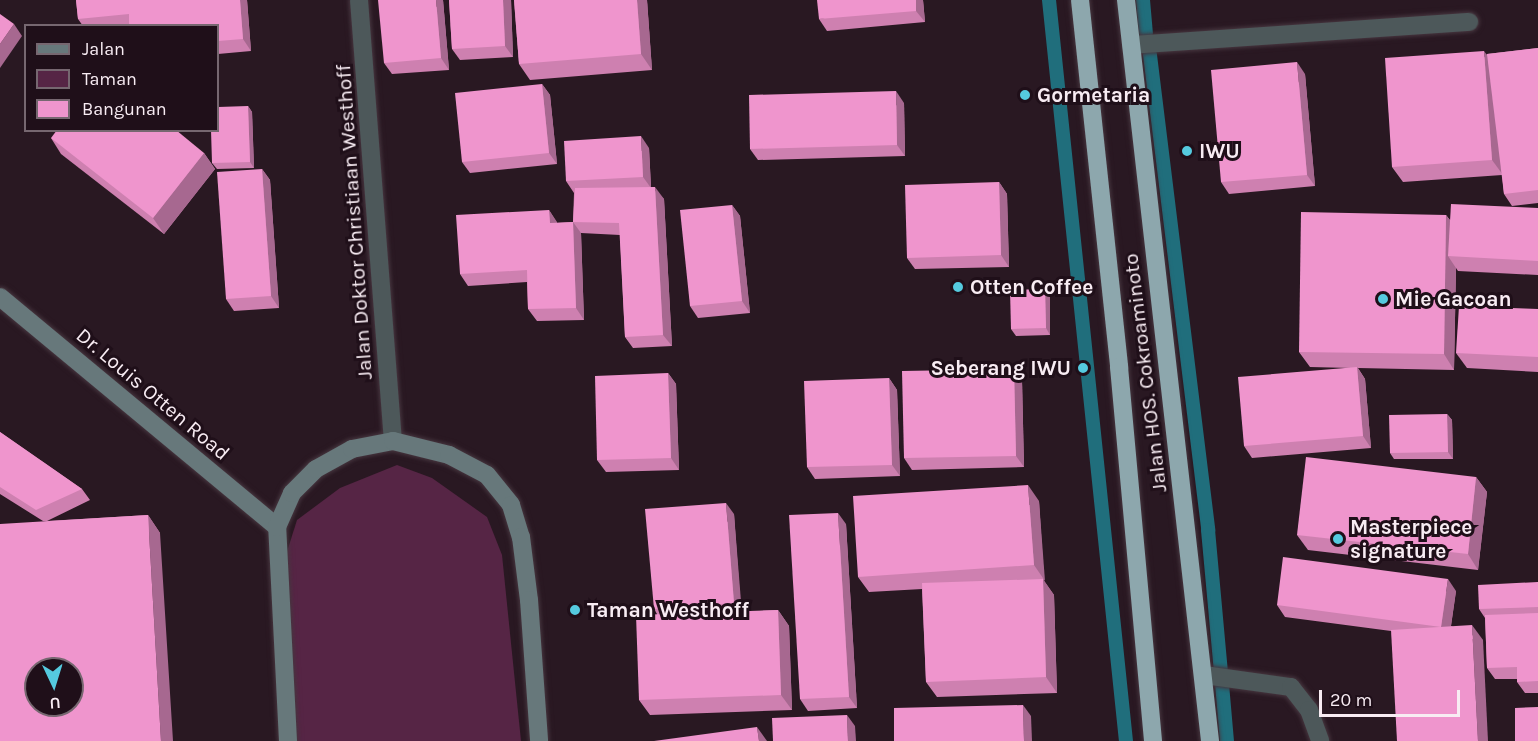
<!DOCTYPE html>
<style>
body{margin:0}
#map{position:relative;width:1538px;height:741px;overflow:hidden;background:#291822;font-family:Karla,sans-serif}
div>[style]{position:absolute}
.green>*{inset:0;background:#562545}
.stream>*{height:14px;margin:-7px;padding:0 7px;transform-origin:7px;border-radius:7px;background:#206e7c}
.roads{filter:drop-shadow(0 0 2px #46363f) drop-shadow(0 0 2px #46363f)}
.lane>*{height:18px;margin:-9px;padding:0 9px;transform-origin:9px;border-radius:9px;background:#4d585a}
.street>*{height:18px;margin:-9px;padding:0 9px;transform-origin:9px;border-radius:9px;background:#4d585a}
.secondary>*{height:18px;margin:-9px;padding:0 9px;transform-origin:9px;border-radius:9px;background:#67787b}
.highway>*{height:18px;margin:-9px;padding:0 9px;transform-origin:9px;border-radius:9px;background:#8da7ad}
.wall>*{inset:0;background:#ce80b0}
.shaded-wall>*{inset:0;background:#a76890}
.building>*{inset:0;background:#ef95cd}
.dots>*{width:16px;height:16px;translate:-50% -50%;box-sizing:border-box;border:3px solid #1f0f19;border-radius:50%}
span{translate:-50% -50%;white-space:nowrap;text-align:center;line-height:1.15;-webkit-text-stroke:6px #1f0f19;paint-order:stroke}
.poi-label{font-size:21px;color:#f8ecf3;font-weight:700}
.left{translate:0 -50%;text-align:left}
.right{translate:-100% -50%;text-align:right}
.street-label{font-size:21px;color:#f8ecf3}
.legend{position:absolute;left:24px;top:24px;width:195px;height:108px;box-sizing:border-box;background:#1f0f19;border:2px solid #766770;margin:0;padding:8px 10px;list-style:none;font-size:18px;color:#f8ecf3}
.legend li{display:flex;align-items:center;gap:12px;height:30px}
.legend b{width:30px;border:2px solid #766770}
.north{position:absolute;left:24px;top:657px;width:60px;height:60px;box-sizing:border-box;background:#1f0f19;border:2px solid #766770;border-radius:50%;rotate:176deg;font-size:16px;font-weight:700;line-height:24px;text-align:center;color:#f8ecf3}
.north::after{content:'';display:block;margin:auto;width:21px;height:27px;background:#55cadf;clip-path:polygon(50% 0,100% 100%,50% 72%,0 100%)}
.scale{position:absolute;left:1319px;top:690px;width:141px;height:27px;box-sizing:border-box;border:3px solid #f8ecf3;border-top:0;padding-left:8px;font-size:18px;line-height:21px;white-space:nowrap;color:#f8ecf3;-webkit-text-stroke:4px #1f0f19;paint-order:stroke}
</style>
<div id="map">
<div class="green">
<div style="clip-path:polygon(397px 465px,432px 478px,487px 517px,502px 555px,521px 741px,296px 741px,285px 558px,297px 520px,340px 488px)"></div>
</div>
<div class="stream">
<div style="left:1049px;top:0;width:745px;rotate:84.07deg"></div>
<div style="left:1143px;top:0;width:33px;rotate:85deg"></div>
<div style="left:1150px;top:55px;width:479px;rotate:83deg"></div>
<div style="left:1208px;top:530px;width:143px;rotate:84.8deg"></div>
<div style="left:1222px;top:684px;width:57px;rotate:85deg"></div>
</div>
<div class="roads">
<div class="lane">
<div style="left:1131px;top:45px;width:339px;rotate:-3.9deg"></div>
<div style="left:1204px;top:675px;width:88px;rotate:7.9deg"></div>
<div style="left:1291px;top:687px;width:29px;rotate:52deg"></div>
<div style="left:1309px;top:710px;width:33px;rotate:70deg"></div>
</div>
<div class="street">
<div style="left:359px;top:0;width:442px;rotate:85.6deg"></div>
</div>
<div class="secondary">
<div style="left:0;top:297px;width:360px;rotate:39.7deg"></div>
<div style="left:288px;top:741px;width:214px;rotate:-92.9deg"></div>
<div style="left:277px;top:527px;width:37px;rotate:-66deg"></div>
<div style="left:292px;top:493px;width:34px;rotate:-45deg"></div>
<div style="left:316px;top:469px;width:41px;rotate:-29.1deg"></div>
<div style="left:352px;top:449px;width:42px;rotate:-11deg"></div>
<div style="left:393px;top:441px;width:58px;rotate:14deg"></div>
<div style="left:449px;top:455px;width:43px;rotate:27.8deg"></div>
<div style="left:487px;top:475px;width:38px;rotate:51deg"></div>
<div style="left:511px;top:505px;width:34px;rotate:73deg"></div>
<div style="left:521px;top:537px;width:64px;rotate:82.8deg"></div>
<div style="left:529px;top:600px;width:141px;rotate:85.9deg"></div>
</div>
<div class="highway">
<div style="left:1080px;top:0;width:369px;rotate:83.9deg"></div>
<div style="left:1119px;top:367px;width:376px;rotate:84.8deg"></div>
<div style="left:1126px;top:0;width:746px;rotate:83.53deg"></div>
</div>
</div>
<div class="wall">
<div style="clip-path:polygon(76px 0,247px 0,251px 51px,218px 54px,218px 26px,83px 26px,78px 19px)"></div>
<div style="clip-path:polygon(443px 0,449px 70px,392px 74px,384px 63px)"></div>
<div style="clip-path:polygon(449px 0,511px 0,513px 57px,460px 60px,452px 49px)"></div>
<div style="clip-path:polygon(514px 0,647px 0,652px 70px,530px 80px,519px 64px)"></div>
<div style="clip-path:polygon(923px 0,925px 22px,827px 31px,819px 19px)"></div>
<div style="clip-path:polygon(1538px 48px,1538px 203px,1512px 206px,1504px 194px,1502px 175px,1403px 182px,1392px 167px,1487px 54px)"></div>
<div style="clip-path:polygon(1305px 74px,1315px 186px,1229px 194px,1221px 182px)"></div>
<div style="clip-path:polygon(542px 84px,550px 95px,557px 164px,470px 173px,462px 162px)"></div>
<div style="clip-path:polygon(904px 103px,905px 156px,758px 160px,750px 149px)"></div>
<div style="clip-path:polygon(248px 106px,252px 112px,254px 168px,217px 169px,212px 163px)"></div>
<div style="clip-path:polygon(51px 138px,204px 153px,215px 169px,164px 234px,61px 154px)"></div>
<div style="clip-path:polygon(649px 148px,651px 187px,664px 199px,672px 346px,633px 348px,625px 337px,620px 235px,581px 233px,584px 320px,537px 321px,528px 309px,527px 282px,468px 286px,460px 274px,549px 210px,557px 223px,573px 222px,574px 193px,566px 181px)"></div>
<div style="clip-path:polygon(262px 169px,270px 180px,279px 308px,234px 311px,226px 299px)"></div>
<div style="clip-path:polygon(999px 182px,1007px 194px,1009px 267px,915px 269px,907px 258px)"></div>
<div style="clip-path:polygon(732px 205px,740px 216px,750px 313px,698px 318px,690px 306px)"></div>
<div style="clip-path:polygon(1538px 208px,1538px 275px,1458px 271px,1456px 268px,1454px 370px,1358px 368px,1365px 379px,1371px 448px,1252px 458px,1244px 446px,1351px 368px,1310px 367px,1299px 352px,1446px 215px,1450px 220px)"></div>
<div style="clip-path:polygon(1045px 289px,1050px 295px,1050px 335px,1016px 336px,1011px 329px)"></div>
<div style="clip-path:polygon(1538px 309px,1538px 372px,1467px 368px,1456px 353px)"></div>
<div style="clip-path:polygon(1014px 369px,1022px 380px,1024px 467px,912px 470px,904px 458px)"></div>
<div style="clip-path:polygon(668px 373px,676px 384px,679px 470px,606px 472px,597px 460px)"></div>
<div style="clip-path:polygon(889px 378px,897px 390px,900px 476px,815px 479px,807px 467px)"></div>
<div style="clip-path:polygon(1447px 414px,1452px 420px,1453px 459px,1394px 459px,1390px 453px)"></div>
<div style="clip-path:polygon(0 432px,82px 489px,90px 500px,47px 521px,148px 515px,160px 533px,43px 521px,0 494px)"></div>
<div style="clip-path:polygon(1476px 477px,1487px 492px,1478px 570px,1308px 550px,1297px 535px)"></div>
<div style="clip-path:polygon(1039px 501px,1044px 581px,1054px 595px,1057px 693px,937px 697px,926px 682px,922px 589px,869px 592px,858px 577px)"></div>
<div style="clip-path:polygon(734px 514px,741px 612px,778px 610px,789px 626px,792px 710px,650px 715px,639px 700px,657px 614px,654px 609px)"></div>
<div style="clip-path:polygon(846px 524px,857px 708px,808px 711px,800px 699px)"></div>
<div style="clip-path:polygon(1538px 582px,1538px 693px,1525px 693px,1517px 682px,1517px 679px,1495px 679px,1487px 668px,1485px 618px,1479px 609px)"></div>
<div style="clip-path:polygon(1456px 591px,1451px 626px,1483px 640px,1391px 631px,1285px 617px,1277px 605px)"></div>
</div>
<div class="shaded-wall">
<div style="clip-path:polygon(240px 0,247px 0,251px 51px,243px 39px)"></div>
<div style="clip-path:polygon(436px 0,443px 0,449px 70px,441px 58px)"></div>
<div style="clip-path:polygon(503px 0,511px 0,513px 57px,505px 46px)"></div>
<div style="clip-path:polygon(637px 0,647px 0,652px 70px,641px 54px)"></div>
<div style="clip-path:polygon(916px 0,923px 0,925px 22px,916px 11px)"></div>
<div style="clip-path:polygon(14px 24px,22px 36px,0 68px,0 44px)"></div>
<div style="clip-path:polygon(1484px 51px,1495px 66px,1503px 175px,1492px 160px)"></div>
<div style="clip-path:polygon(1297px 62px,1305px 74px,1315px 186px,1307px 175px)"></div>
<div style="clip-path:polygon(542px 84px,550px 95px,557px 164px,549px 153px)"></div>
<div style="clip-path:polygon(896px 91px,904px 103px,905px 156px,897px 145px)"></div>
<div style="clip-path:polygon(248px 106px,252px 112px,254px 168px,250px 162px)"></div>
<div style="clip-path:polygon(641px 136px,649px 148px,651px 188px,643px 177px)"></div>
<div style="clip-path:polygon(204px 153px,215px 169px,164px 234px,153px 218px)"></div>
<div style="clip-path:polygon(262px 169px,270px 180px,279px 308px,271px 296px)"></div>
<div style="clip-path:polygon(999px 182px,1007px 194px,1009px 267px,1001px 255px)"></div>
<div style="clip-path:polygon(655px 187px,664px 199px,672px 346px,663px 335px)"></div>
<div style="clip-path:polygon(732px 205px,740px 216px,750px 313px,742px 301px)"></div>
<div style="clip-path:polygon(549px 210px,557px 222px,558px 234px,550px 223px)"></div>
<div style="clip-path:polygon(1446px 215px,1457px 230px,1448px 256px,1456px 268px,1454px 370px,1444px 354px)"></div>
<div style="clip-path:polygon(573px 222px,581px 233px,584px 320px,576px 308px)"></div>
<div style="clip-path:polygon(1045px 289px,1050px 295px,1050px 335px,1046px 328px)"></div>
<div style="clip-path:polygon(1357px 367px,1365px 379px,1371px 448px,1363px 436px)"></div>
<div style="clip-path:polygon(1014px 369px,1022px 380px,1024px 467px,1016px 456px)"></div>
<div style="clip-path:polygon(668px 373px,676px 384px,679px 470px,671px 458px)"></div>
<div style="clip-path:polygon(889px 378px,897px 390px,900px 476px,892px 465px)"></div>
<div style="clip-path:polygon(1447px 414px,1452px 420px,1453px 459px,1448px 452px)"></div>
<div style="clip-path:polygon(1476px 477px,1487px 492px,1478px 570px,1468px 554px)"></div>
<div style="clip-path:polygon(1028px 485px,1039px 501px,1045px 581px,1034px 565px)"></div>
<div style="clip-path:polygon(726px 503px,734px 514px,742px 614px,734px 603px)"></div>
<div style="clip-path:polygon(838px 513px,846px 524px,857px 708px,849px 697px)"></div>
<div style="clip-path:polygon(148px 515px,160px 533px,173px 741px,161px 741px)"></div>
<div style="clip-path:polygon(1043px 579px,1054px 595px,1057px 693px,1046px 677px)"></div>
<div style="clip-path:polygon(1448px 579px,1456px 591px,1449px 639px,1441px 627px)"></div>
<div style="clip-path:polygon(778px 610px,789px 626px,792px 710px,781px 695px)"></div>
<div style="clip-path:polygon(1472px 625px,1483px 640px,1488px 741px,1478px 741px)"></div>
<div style="clip-path:polygon(1023px 705px,1031px 716px,1032px 741px,1024px 741px)"></div>
<div style="clip-path:polygon(847px 715px,855px 726px,856px 741px,848px 741px)"></div>
<div style="clip-path:polygon(757px 727px,767px 741px,759px 741px)"></div>
</div>
<div class="building">
<div style="clip-path:polygon(76px 0,240px 0,243px 39px,218px 41px,218px 26px,129px 26px,129px 14px,78px 19px)"></div>
<div style="clip-path:polygon(378px 0,436px 0,441px 58px,384px 63px)"></div>
<div style="clip-path:polygon(449px 0,503px 0,505px 46px,452px 49px)"></div>
<div style="clip-path:polygon(514px 0,637px 0,641px 54px,519px 64px)"></div>
<div style="clip-path:polygon(817px 0,916px 0,916px 11px,819px 19px)"></div>
<div style="clip-path:polygon(0 14px,14px 24px,0 44px)"></div>
<div style="clip-path:polygon(1538px 48px,1538px 190px,1504px 194px,1487px 54px)"></div>
<div style="clip-path:polygon(1484px 51px,1492px 160px,1392px 167px,1385px 58px)"></div>
<div style="clip-path:polygon(1297px 62px,1307px 175px,1221px 182px,1211px 70px)"></div>
<div style="clip-path:polygon(542px 84px,549px 153px,462px 162px,455px 93px)"></div>
<div style="clip-path:polygon(896px 91px,897px 145px,750px 149px,749px 95px)"></div>
<div style="clip-path:polygon(248px 106px,250px 162px,212px 163px,211px 130px,218px 130px,218px 107px)"></div>
<div style="clip-path:polygon(57px 130px,176px 130px,204px 153px,153px 218px,51px 138px)"></div>
<div style="clip-path:polygon(641px 136px,643px 177px,566px 181px,564px 141px)"></div>
<div style="clip-path:polygon(262px 169px,271px 296px,226px 299px,217px 172px)"></div>
<div style="clip-path:polygon(999px 182px,1001px 255px,907px 258px,905px 185px)"></div>
<div style="clip-path:polygon(655px 187px,663px 335px,625px 337px,619px 223px,573px 222px,575px 188px)"></div>
<div style="clip-path:polygon(1451px 204px,1538px 208px,1538px 261px,1448px 256px)"></div>
<div style="clip-path:polygon(732px 205px,742px 301px,690px 306px,680px 210px)"></div>
<div style="clip-path:polygon(549px 210px,550px 223px,573px 222px,576px 308px,528px 309px,527px 270px,460px 274px,456px 215px)"></div>
<div style="clip-path:polygon(1301px 212px,1446px 215px,1444px 354px,1299px 352px)"></div>
<div style="clip-path:polygon(1045px 289px,1046px 328px,1011px 329px,1010px 290px)"></div>
<div style="clip-path:polygon(1459px 306px,1538px 309px,1538px 357px,1456px 353px)"></div>
<div style="clip-path:polygon(1357px 367px,1363px 436px,1244px 446px,1238px 377px)"></div>
<div style="clip-path:polygon(1014px 369px,1016px 456px,904px 458px,902px 371px)"></div>
<div style="clip-path:polygon(668px 373px,671px 458px,597px 460px,595px 376px)"></div>
<div style="clip-path:polygon(889px 378px,892px 465px,807px 467px,804px 381px)"></div>
<div style="clip-path:polygon(1447px 414px,1448px 452px,1390px 453px,1389px 415px)"></div>
<div style="clip-path:polygon(0 432px,82px 489px,36px 510px,0 487px)"></div>
<div style="clip-path:polygon(1306px 457px,1476px 477px,1468px 554px,1297px 535px)"></div>
<div style="clip-path:polygon(1028px 485px,1034px 565px,858px 577px,853px 496px)"></div>
<div style="clip-path:polygon(726px 503px,734px 603px,654px 609px,645px 509px)"></div>
<div style="clip-path:polygon(838px 513px,849px 697px,800px 699px,789px 515px)"></div>
<div style="clip-path:polygon(evenodd,148px 515px,161px 741px,0 741px,0 524px,148px 515px,36px 669px,72px 669px,72px 705px,36px 705px,36px 669px)"></div>
<div style="clip-path:polygon(1283px 557px,1448px 579px,1441px 627px,1277px 605px)"></div>
<div style="clip-path:polygon(1043px 579px,1046px 677px,926px 682px,922px 583px)"></div>
<div style="clip-path:polygon(1538px 582px,1538px 607px,1479px 609px,1478px 585px)"></div>
<div style="clip-path:polygon(778px 610px,781px 695px,639px 700px,636px 615px)"></div>
<div style="clip-path:polygon(1538px 613px,1538px 681px,1517px 682px,1517px 667px,1487px 668px,1485px 615px)"></div>
<div style="clip-path:polygon(1472px 625px,1478px 741px,1397px 741px,1391px 630px)"></div>
<div style="clip-path:polygon(1023px 705px,1024px 741px,894px 741px,894px 708px)"></div>
<div style="clip-path:polygon(1538px 707px,1538px 741px,1515px 741px,1515px 708px)"></div>
<div style="clip-path:polygon(847px 715px,848px 741px,773px 741px,772px 718px)"></div>
<div style="clip-path:polygon(757px 727px,759px 741px,654px 741px)"></div>
</div>
<div class="dots">
<div style="left:1025px;top:95px;background:#55cadf"></div>
<div style="left:1187px;top:151px;background:#55cadf"></div>
<div style="left:958px;top:287px;background:#55cadf"></div>
<div style="left:1383px;top:299px;background:#55cadf"></div>
<div style="left:1083px;top:368px;background:#55cadf"></div>
<div style="left:1338px;top:539px;background:#55cadf"></div>
<div style="left:575px;top:610px;background:#55cadf"></div>
</div>
<div class="poi-label">
<span class="left" style="left:1037px;top:95px">Gormetaria</span>
<span class="left" style="left:1199px;top:151px">IWU</span>
<span class="left" style="left:970px;top:287px">Otten Coffee</span>
<span class="left" style="left:1395px;top:299px">Mie Gacoan</span>
<span class="right" style="left:1071px;top:368px">Seberang IWU</span>
<span class="left" style="left:1350px;top:539px">Masterpiece<br>signature</span>
<span class="left" style="left:587px;top:610px">Taman Westhoff</span>
</div>
<div class="street-label">
<span style="left:354px;top:222px;rotate:-94deg">Jalan Doktor Christiaan Westhoff</span>
<span style="left:1145px;top:373px;rotate:-97deg">Jalan HOS. Cokroaminoto</span>
<span style="left:153px;top:394px;rotate:40deg">Dr. Louis Otten Road</span>
</div>
<ul class="legend">
<li><b style="height:8px;background:#67787b"></b>Jalan</li>
<li><b style="height:16px;background:#562545"></b>Taman</li>
<li><b style="height:16px;background:#ef95cd"></b>Bangunan</li>
</ul>
<div class="north">U</div>
<div class="scale">20 m</div>
</div>
